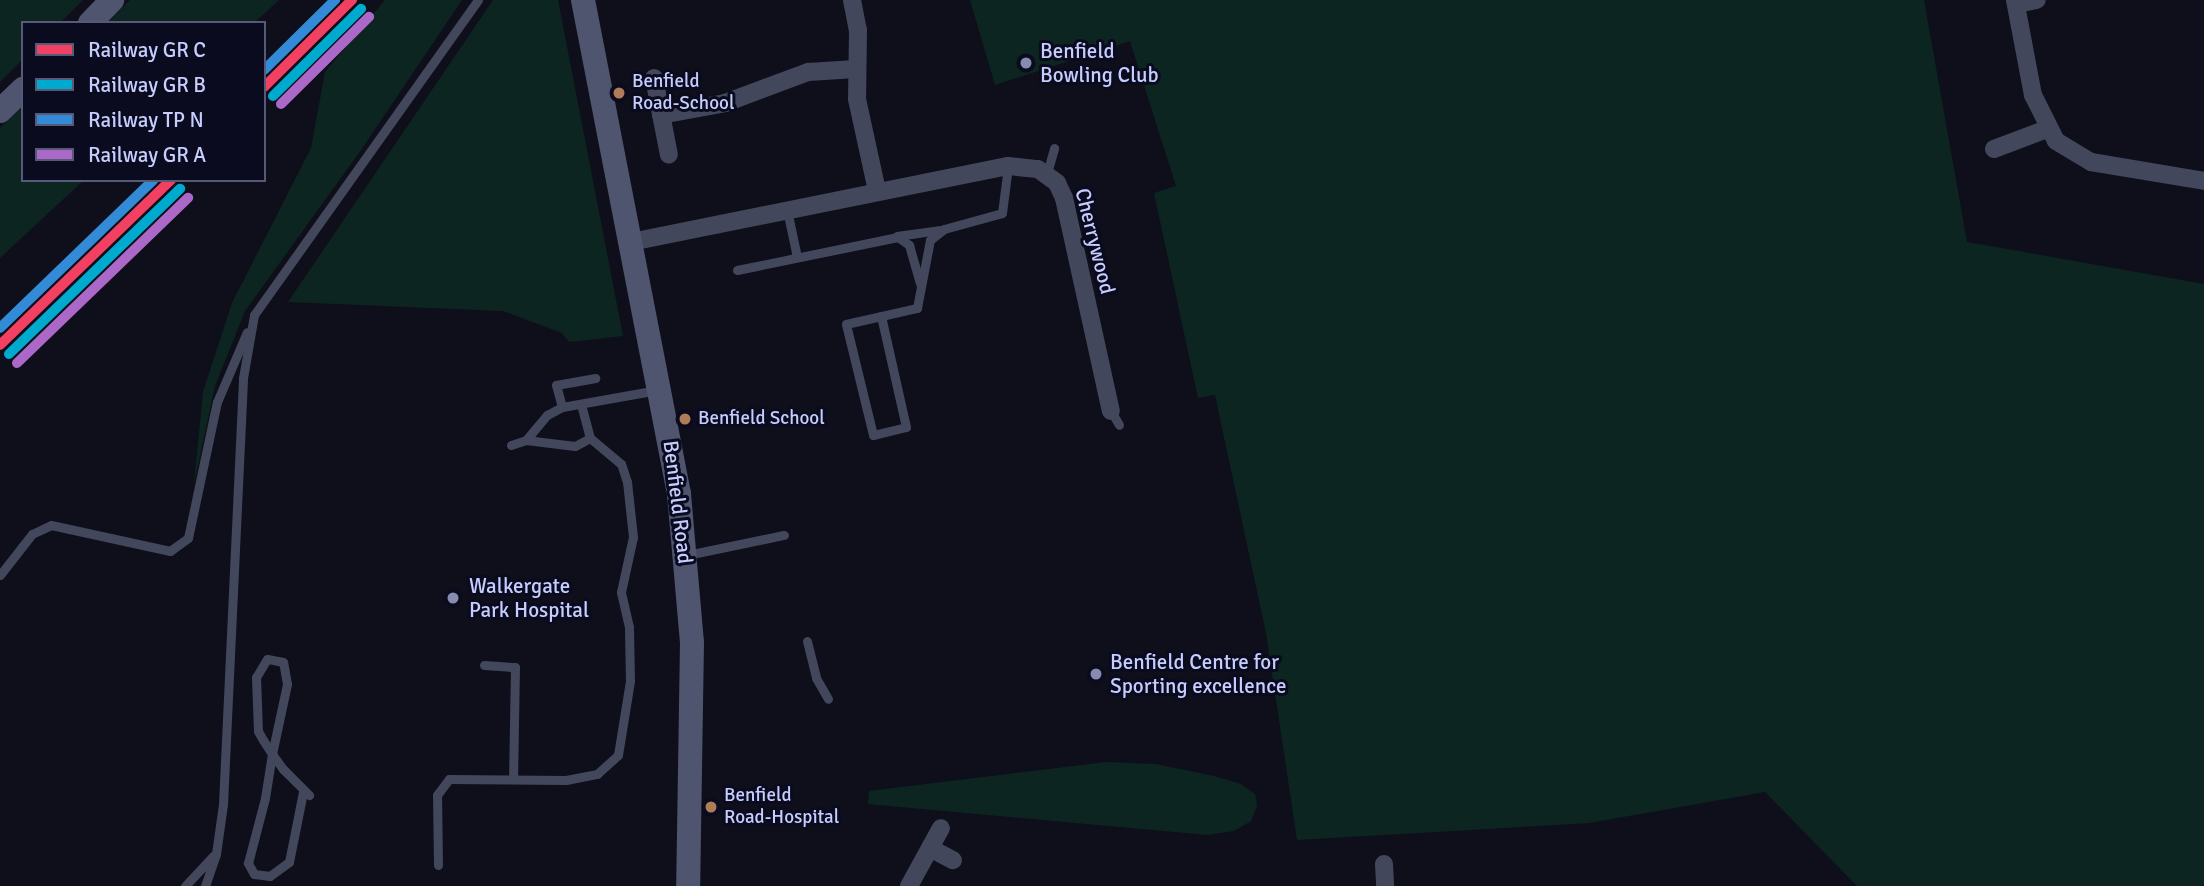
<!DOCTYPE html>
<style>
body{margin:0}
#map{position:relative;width:2204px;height:886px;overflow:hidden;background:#0e0f1a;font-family:Signika,sans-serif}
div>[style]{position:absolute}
.green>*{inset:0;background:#0d2520}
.lane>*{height:9px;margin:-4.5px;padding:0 4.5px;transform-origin:4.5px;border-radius:4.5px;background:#42475b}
.street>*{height:18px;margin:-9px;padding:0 9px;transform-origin:9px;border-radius:9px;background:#42475b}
.secondary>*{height:24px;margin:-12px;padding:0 12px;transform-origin:12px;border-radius:12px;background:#4f556e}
.rail-1>*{height:10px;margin:-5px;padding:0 5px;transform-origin:5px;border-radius:5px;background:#f24062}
.rail-2>*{height:10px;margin:-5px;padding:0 5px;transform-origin:5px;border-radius:5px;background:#00a9ce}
.rail-3>*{height:10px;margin:-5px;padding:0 5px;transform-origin:5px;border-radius:5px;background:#338bd7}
.rail-4>*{height:10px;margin:-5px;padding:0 5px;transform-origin:5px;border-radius:5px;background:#ac68c9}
.dots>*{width:19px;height:19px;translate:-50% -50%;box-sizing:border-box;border:4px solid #0a0b1e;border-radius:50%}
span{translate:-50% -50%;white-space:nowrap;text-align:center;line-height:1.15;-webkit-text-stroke:6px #0a0b1e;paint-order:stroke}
.bus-label{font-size:19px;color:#c7ceff}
.left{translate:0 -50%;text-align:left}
.poi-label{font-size:21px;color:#c7ceff}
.street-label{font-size:21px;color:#c7ceff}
.legend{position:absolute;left:21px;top:21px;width:245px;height:161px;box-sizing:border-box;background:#0a0b1e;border:2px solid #565978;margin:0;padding:9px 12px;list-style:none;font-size:21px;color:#c7ceff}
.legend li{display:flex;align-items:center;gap:14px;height:35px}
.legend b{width:35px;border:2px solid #565978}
</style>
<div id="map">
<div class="green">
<div style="clip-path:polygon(0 0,83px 0,60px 23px,23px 23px,23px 59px,0 82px)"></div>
<div style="clip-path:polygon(130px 0,279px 0,254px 23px,107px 23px)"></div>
<div style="clip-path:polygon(385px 0,462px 0,361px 150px,245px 311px,215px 386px,194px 484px,203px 392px,232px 303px,311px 148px,325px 72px)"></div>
<div style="clip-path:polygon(493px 0,558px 0,623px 336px,569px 342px,562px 333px,503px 311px,288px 302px)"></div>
<div style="clip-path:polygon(970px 0,1924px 0,1967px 242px,2204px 284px,2204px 886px,1857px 886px,1765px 792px,1589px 823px,1297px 840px,1266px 633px,1215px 395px,1198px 398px,1154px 193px,1176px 186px,1130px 41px,995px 85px)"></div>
<div style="clip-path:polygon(23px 105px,23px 180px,84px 180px,0 258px,0 128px)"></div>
<div style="clip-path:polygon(1106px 762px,1156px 764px,1214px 776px,1241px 784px,1255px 794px,1257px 806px,1251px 821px,1234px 831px,1207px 835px,868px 804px,869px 791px)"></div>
</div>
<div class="lane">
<div style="left:1047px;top:173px;width:26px;rotate:-74deg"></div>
<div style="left:787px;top:210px;width:48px;rotate:78deg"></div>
<div style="left:897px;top:236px;width:42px;rotate:-8.1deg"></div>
<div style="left:737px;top:270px;width:164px;rotate:-11.6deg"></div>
<div style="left:898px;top:237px;width:14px;rotate:36deg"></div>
<div style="left:909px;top:245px;width:40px;rotate:74deg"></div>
<div style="left:881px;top:316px;width:114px;rotate:77.3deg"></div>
<div style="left:906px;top:427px;width:34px;rotate:166deg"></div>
<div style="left:873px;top:435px;width:114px;rotate:-103.7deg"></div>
<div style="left:846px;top:324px;width:73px;rotate:-12.7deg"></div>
<div style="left:917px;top:308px;width:69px;rotate:-79.2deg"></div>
<div style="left:930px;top:240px;width:18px;rotate:-38deg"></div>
<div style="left:944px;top:229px;width:60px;rotate:-15.4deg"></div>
<div style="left:1002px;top:213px;width:47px;rotate:-82.7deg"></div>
<div style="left:562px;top:407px;width:23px;rotate:-105deg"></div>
<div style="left:556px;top:385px;width:40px;rotate:-10deg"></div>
<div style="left:1111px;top:411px;width:16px;rotate:60deg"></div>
<div style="left:526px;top:440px;width:49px;rotate:7deg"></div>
<div style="left:575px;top:446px;width:17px;rotate:-28deg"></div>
<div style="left:511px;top:445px;width:16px;rotate:-18deg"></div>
<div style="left:526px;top:440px;width:33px;rotate:-50deg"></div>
<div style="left:547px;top:415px;width:17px;rotate:-28deg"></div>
<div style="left:562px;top:407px;width:97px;rotate:-10.1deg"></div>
<div style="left:687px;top:555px;width:99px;rotate:-11.7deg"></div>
<div style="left:0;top:575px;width:52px;rotate:-52deg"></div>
<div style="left:32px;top:534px;width:21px;rotate:-25deg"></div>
<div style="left:51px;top:525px;width:122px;rotate:12.3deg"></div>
<div style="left:170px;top:551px;width:22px;rotate:-36deg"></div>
<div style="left:188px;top:538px;width:139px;rotate:-78deg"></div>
<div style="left:217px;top:402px;width:76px;rotate:-66.8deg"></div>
<div style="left:807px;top:641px;width:38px;rotate:76deg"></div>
<div style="left:816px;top:678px;width:24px;rotate:60deg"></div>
<div style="left:484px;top:665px;width:31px;rotate:4deg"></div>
<div style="left:515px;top:667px;width:112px;rotate:91deg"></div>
<div style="left:303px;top:792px;width:71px;rotate:101.3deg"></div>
<div style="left:289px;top:862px;width:24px;rotate:144deg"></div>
<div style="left:270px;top:876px;width:16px;rotate:-173deg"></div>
<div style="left:254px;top:874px;width:13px;rotate:-119deg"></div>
<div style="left:248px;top:863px;width:67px;rotate:-75.3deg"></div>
<div style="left:265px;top:798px;width:45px;rotate:-81deg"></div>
<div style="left:272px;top:754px;width:72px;rotate:-77.9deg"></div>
<div style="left:287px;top:684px;width:22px;rotate:-100deg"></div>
<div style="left:283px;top:662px;width:16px;rotate:-169deg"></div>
<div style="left:267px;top:659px;width:21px;rotate:121deg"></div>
<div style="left:256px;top:677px;width:54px;rotate:87.9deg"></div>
<div style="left:258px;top:731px;width:10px;rotate:61deg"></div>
<div style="left:263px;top:740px;width:17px;rotate:57deg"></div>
<div style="left:272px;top:754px;width:19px;rotate:54deg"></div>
<div style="left:283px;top:769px;width:37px;rotate:45deg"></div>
<div style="left:438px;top:865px;width:70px;rotate:-90.8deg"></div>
<div style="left:437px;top:795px;width:20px;rotate:-53deg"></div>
<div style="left:449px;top:779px;width:117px;rotate:0.5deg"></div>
<div style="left:566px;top:780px;width:32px;rotate:-11deg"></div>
<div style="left:597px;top:774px;width:28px;rotate:-42deg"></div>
<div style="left:618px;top:755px;width:75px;rotate:-80.8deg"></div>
<div style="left:630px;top:681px;width:54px;rotate:-91.1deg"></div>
<div style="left:629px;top:627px;width:36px;rotate:-103deg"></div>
<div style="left:621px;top:592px;width:56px;rotate:-77.7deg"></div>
<div style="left:633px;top:537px;width:55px;rotate:-96.2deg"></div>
<div style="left:627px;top:482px;width:19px;rotate:-108deg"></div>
<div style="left:621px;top:464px;width:40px;rotate:-140deg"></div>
<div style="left:590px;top:438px;width:35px;rotate:-105deg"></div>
<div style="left:185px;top:886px;width:42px;rotate:-46.9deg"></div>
<div style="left:205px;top:886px;width:34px;rotate:-71deg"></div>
<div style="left:216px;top:854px;width:50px;rotate:-82deg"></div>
<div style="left:223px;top:804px;width:426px;rotate:-87.3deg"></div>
<div style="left:243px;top:378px;width:64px;rotate:-80.1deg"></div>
<div style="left:254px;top:315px;width:387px;rotate:-54.6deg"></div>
</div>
<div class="street">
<div style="left:852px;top:0;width:31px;rotate:79deg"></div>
<div style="left:858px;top:30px;width:69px;rotate:90.8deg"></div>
<div style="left:857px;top:99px;width:94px;rotate:77.7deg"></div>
<div style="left:2015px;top:0;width:97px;rotate:79.3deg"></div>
<div style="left:2033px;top:95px;width:51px;rotate:63.4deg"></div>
<div style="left:2056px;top:141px;width:41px;rotate:31deg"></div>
<div style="left:2091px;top:162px;width:115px;rotate:9.5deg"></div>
<div style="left:2016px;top:4px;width:21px;rotate:-11deg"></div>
<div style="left:654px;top:78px;width:78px;rotate:79deg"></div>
<div style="left:661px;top:115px;width:65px;rotate:-10.6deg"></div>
<div style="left:725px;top:103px;width:89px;rotate:-20.5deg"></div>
<div style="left:808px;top:72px;width:48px;rotate:-3.6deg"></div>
<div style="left:1994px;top:149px;width:57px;rotate:-20.7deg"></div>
<div style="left:631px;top:242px;width:385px;rotate:-11.4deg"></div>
<div style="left:1008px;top:166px;width:30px;rotate:6deg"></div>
<div style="left:1038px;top:169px;width:24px;rotate:36deg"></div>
<div style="left:1057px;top:183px;width:17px;rotate:65deg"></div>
<div style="left:1064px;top:198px;width:218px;rotate:77.6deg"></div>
<div style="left:930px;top:848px;width:26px;rotate:28deg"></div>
<div style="left:1384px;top:864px;width:22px;rotate:87deg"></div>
<div style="left:909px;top:886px;width:66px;rotate:-61.1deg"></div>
</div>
<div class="secondary">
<div style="left:583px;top:0;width:503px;rotate:79deg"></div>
<div style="left:679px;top:494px;width:149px;rotate:85deg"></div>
<div style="left:692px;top:642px;width:244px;rotate:90.9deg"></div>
<div style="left:90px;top:23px;width:32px;rotate:-46deg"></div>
<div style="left:0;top:111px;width:32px;rotate:-44deg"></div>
</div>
<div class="rail-1">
<div style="left:264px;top:87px;width:124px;rotate:-44.7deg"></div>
<div style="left:0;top:345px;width:238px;rotate:-44deg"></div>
</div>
<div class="rail-2">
<div style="left:273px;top:96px;width:124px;rotate:-44.7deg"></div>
<div style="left:9px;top:354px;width:238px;rotate:-44deg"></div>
</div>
<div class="rail-3">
<div style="left:264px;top:70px;width:100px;rotate:-44.6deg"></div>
<div style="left:0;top:328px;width:213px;rotate:-44deg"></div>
</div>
<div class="rail-4">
<div style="left:281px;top:104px;width:124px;rotate:-44.7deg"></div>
<div style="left:17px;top:363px;width:238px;rotate:-44deg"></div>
</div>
<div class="dots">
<div style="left:1026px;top:63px;background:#868baf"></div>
<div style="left:619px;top:93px;background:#b07c57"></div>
<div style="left:685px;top:419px;background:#b07c57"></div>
<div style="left:453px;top:598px;background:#868baf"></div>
<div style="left:1096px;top:674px;background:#868baf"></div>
<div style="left:711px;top:807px;background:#b07c57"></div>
</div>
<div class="bus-label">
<span class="left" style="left:632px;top:93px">Benfield<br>Road-School</span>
<span class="left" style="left:698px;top:419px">Benfield School</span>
<span class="left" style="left:724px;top:807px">Benfield<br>Road-Hospital</span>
</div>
<div class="poi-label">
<span class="left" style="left:1040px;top:63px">Benfield<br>Bowling Club</span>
<span class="left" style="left:469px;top:598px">Walkergate<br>Park Hospital</span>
<span class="left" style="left:1110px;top:674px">Benfield Centre for<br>Sporting excellence</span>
</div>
<div class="street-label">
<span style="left:1095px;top:241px;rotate:76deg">Cherrywood</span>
<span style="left:678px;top:502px;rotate:83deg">Benfield Road</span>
</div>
<ul class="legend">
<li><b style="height:9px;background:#f24062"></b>Railway GR C</li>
<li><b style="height:9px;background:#00a9ce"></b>Railway GR B</li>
<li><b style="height:9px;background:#338bd7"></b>Railway TP N</li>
<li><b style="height:9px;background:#ac68c9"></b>Railway GR A</li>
</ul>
</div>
